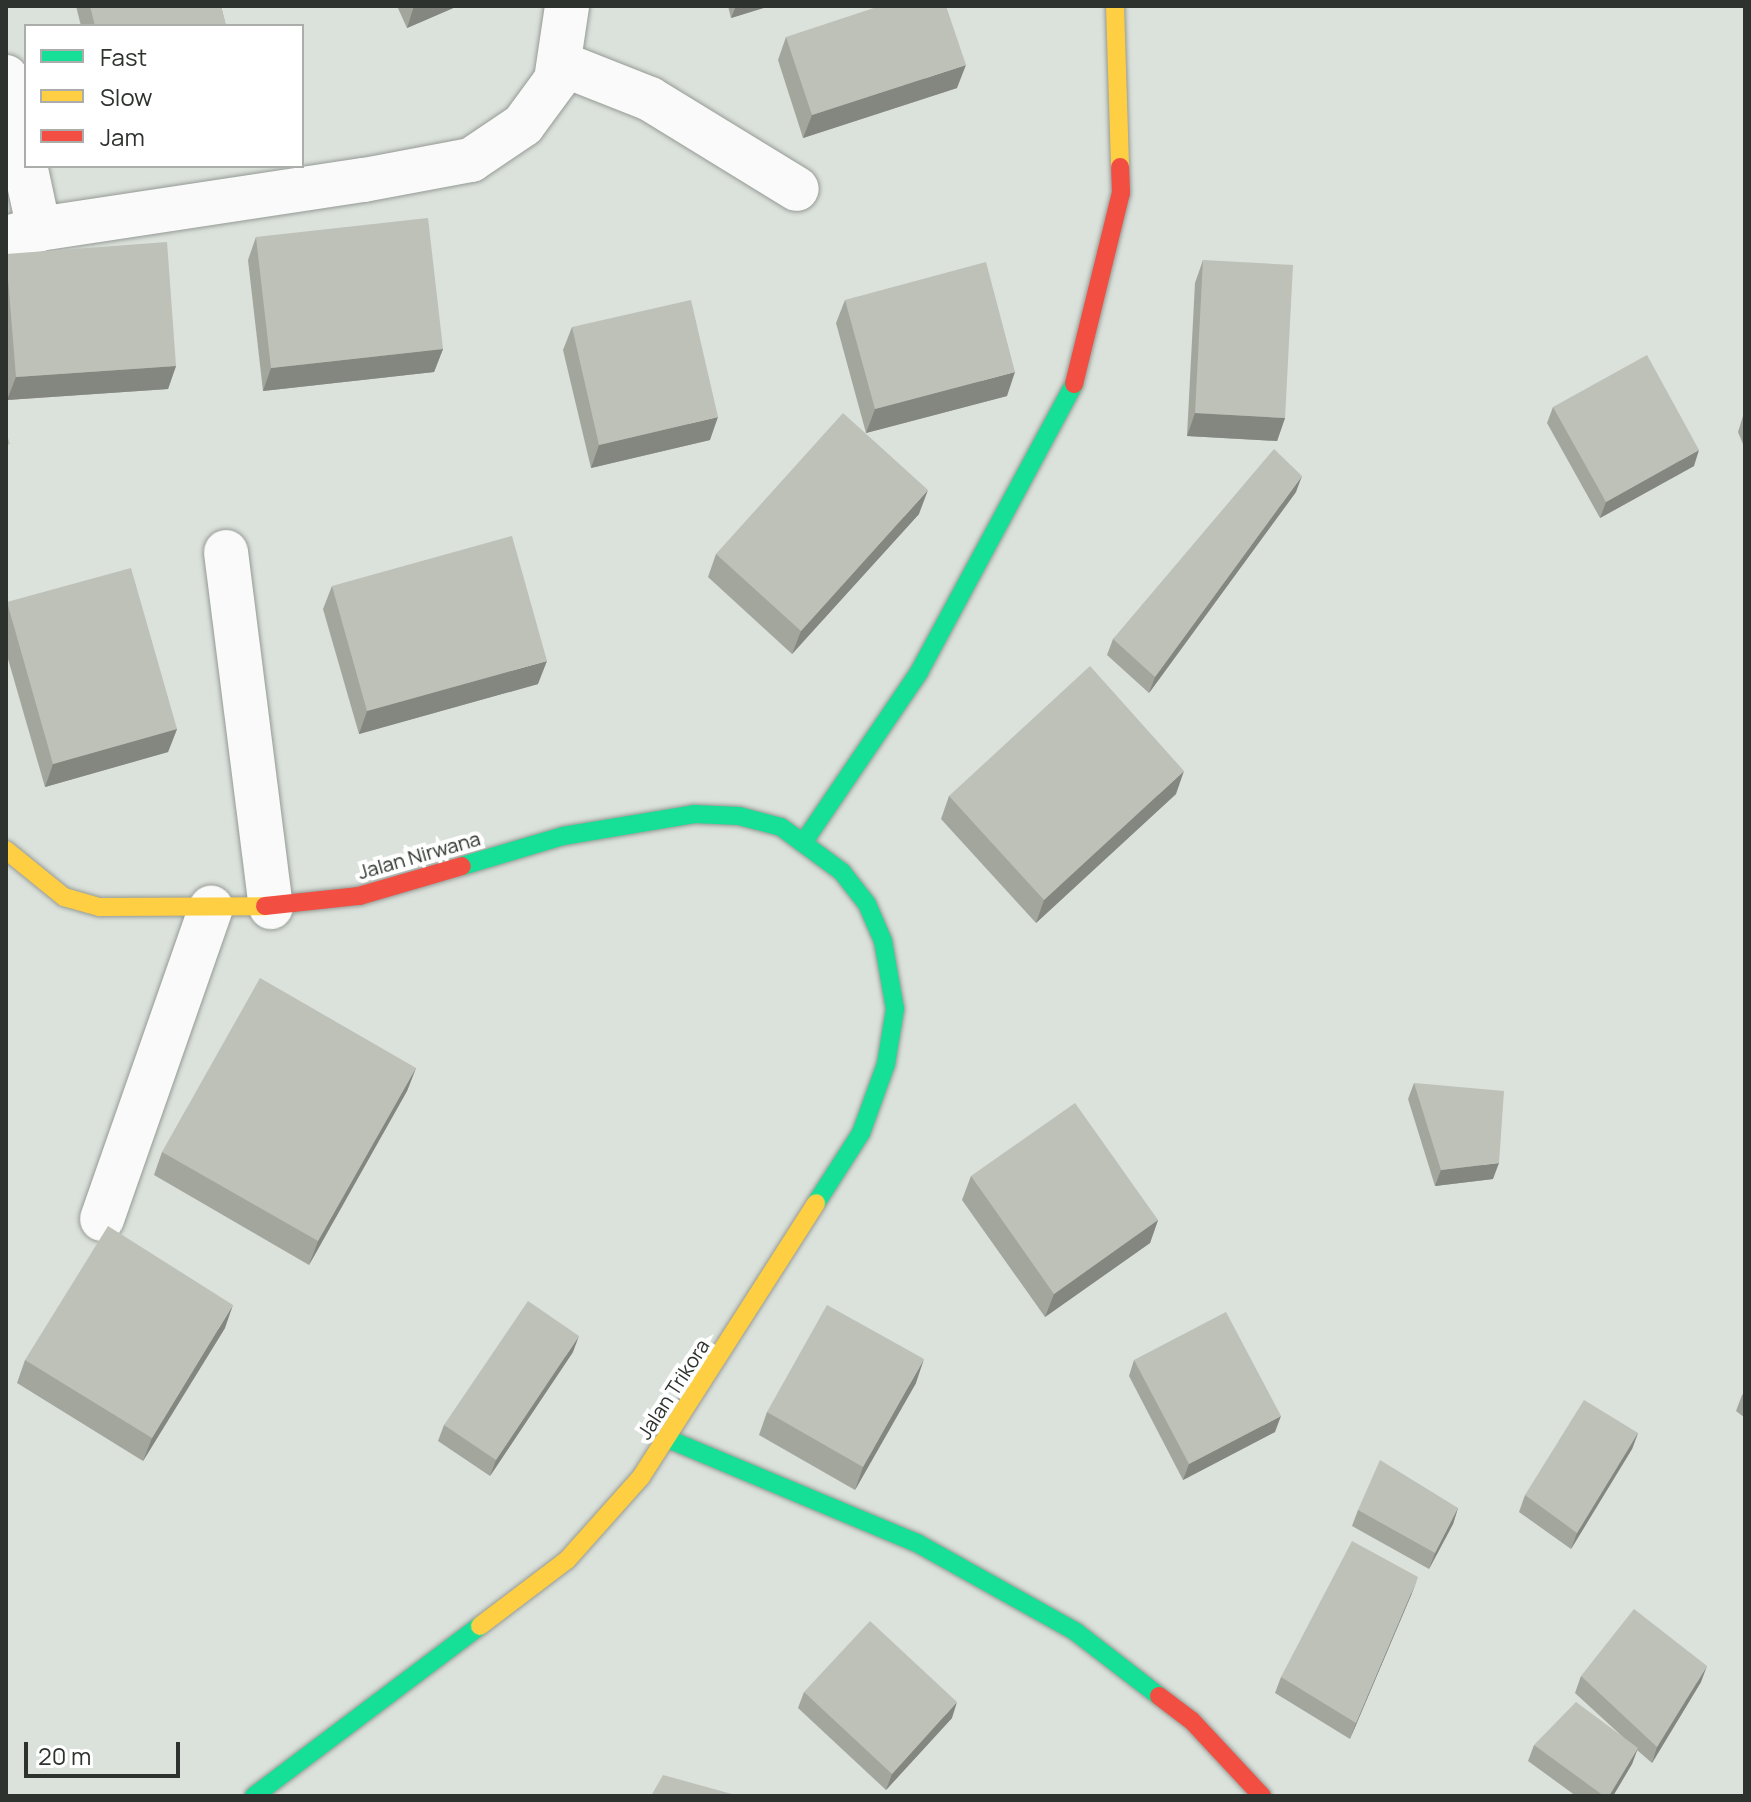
<!DOCTYPE html>
<style>
body{margin:0}
#map{position:relative;width:1751px;height:1802px;overflow:hidden;background:#dbe1db;font-family:Manrope,sans-serif}
div>[style]{position:absolute}
.roads{filter:drop-shadow(0 0 2px #959a95) drop-shadow(0 0 2px #959a95)}
.street>*{height:44px;margin:-22px;padding:0 22px;transform-origin:22px;border-radius:22px;background:#fafafa}
.fast>*{height:18px;margin:-9px;padding:0 9px;transform-origin:9px;border-radius:9px;background:#16e098}
.slow>*{height:18px;margin:-9px;padding:0 9px;transform-origin:9px;border-radius:9px;background:#ffcf43}
.jam>*{height:18px;margin:-9px;padding:0 9px;transform-origin:9px;border-radius:9px;background:#f24e42}
.wall>*{inset:0;background:#a3a69d}
.shaded-wall>*{inset:0;background:#848780}
.building>*{inset:0;background:#bdc1b7}
span{translate:-50% -50%;white-space:nowrap;text-align:center;line-height:1.15;-webkit-text-stroke:8px #fff;paint-order:stroke}
.street-label{font-size:20px;color:#2e322e}
.frame{position:absolute;inset:0;border:8px solid #2e322e;pointer-events:none}
.legend{position:absolute;left:24px;top:24px;width:280px;height:144px;box-sizing:border-box;background:#fff;border:2px solid #abadab;margin:0;padding:10px 14px;list-style:none;font-size:24px;color:#2e322e}
.legend li{display:flex;align-items:center;gap:16px;height:40px}
.legend b{width:40px;border:2px solid #abadab}
.scale{position:absolute;left:24px;top:1742px;width:156px;height:36px;box-sizing:border-box;border:4px solid #2e322e;border-top:0;padding-left:10px;font-size:24px;line-height:28px;white-space:nowrap;color:#2e322e;-webkit-text-stroke:6px #fff;paint-order:stroke}
</style>
<div id="map">
<div class="roads">
<div class="street">
<div style="left:559px;top:63px;width:98px;rotate:21.6deg"></div>
<div style="left:650px;top:99px;width:172px;rotate:31.5deg"></div>
<div style="left:6px;top:77px;width:156px;rotate:77.8deg"></div>
<div style="left:6px;top:238px;width:34px;rotate:-15deg"></div>
<div style="left:39px;top:229px;width:329px;rotate:-8.6deg"></div>
<div style="left:364px;top:180px;width:109px;rotate:-10.6deg"></div>
<div style="left:471px;top:160px;width:63px;rotate:-33.9deg"></div>
<div style="left:523px;top:125px;width:56px;rotate:-53.7deg"></div>
<div style="left:556px;top:80px;width:75px;rotate:-81.5deg"></div>
<div style="left:226px;top:552px;width:358px;rotate:82.8deg"></div>
<div style="left:102px;top:1219px;width:330px;rotate:-70.7deg"></div>
</div>
<div class="fast">
<div style="left:803px;top:843px;width:207px;rotate:-55.8deg"></div>
<div style="left:919px;top:672px;width:327px;rotate:-61.7deg"></div>
<div style="left:462px;top:866px;width:105px;rotate:-16.5deg"></div>
<div style="left:563px;top:836px;width:133px;rotate:-9.5deg"></div>
<div style="left:694px;top:814px;width:45px;rotate:2.5deg"></div>
<div style="left:739px;top:816px;width:43px;rotate:14.7deg"></div>
<div style="left:781px;top:827px;width:76px;rotate:36.4deg"></div>
<div style="left:842px;top:872px;width:41px;rotate:52deg"></div>
<div style="left:867px;top:904px;width:40px;rotate:66.6deg"></div>
<div style="left:883px;top:941px;width:69px;rotate:80deg"></div>
<div style="left:895px;top:1009px;width:56px;rotate:99.3deg"></div>
<div style="left:886px;top:1064px;width:73px;rotate:109.9deg"></div>
<div style="left:861px;top:1133px;width:83px;rotate:122.7deg"></div>
<div style="left:668px;top:1439px;width:270px;rotate:22.7deg"></div>
<div style="left:917px;top:1543px;width:182px;rotate:29.2deg"></div>
<div style="left:1076px;top:1632px;width:105px;rotate:37.6deg"></div>
<div style="left:254px;top:1796px;width:283px;rotate:-37deg"></div>
</div>
<div class="slow">
<div style="left:1115px;top:6px;width:161px;rotate:88.2deg"></div>
<div style="left:6px;top:850px;width:75px;rotate:39deg"></div>
<div style="left:64px;top:897px;width:37px;rotate:16deg"></div>
<div style="left:100px;top:907px;width:165px;rotate:-0.3deg"></div>
<div style="left:480px;top:1626px;width:109px;rotate:-37.2deg"></div>
<div style="left:567px;top:1560px;width:111px;rotate:-48.3deg"></div>
<div style="left:641px;top:1477px;width:325px;rotate:-57.4deg"></div>
</div>
<div class="jam">
<div style="left:1074px;top:384px;width:197px;rotate:-76.2deg"></div>
<div style="left:1121px;top:193px;width:26px;rotate:-92deg"></div>
<div style="left:265px;top:906px;width:95px;rotate:-6.1deg"></div>
<div style="left:359px;top:896px;width:107px;rotate:-16.2deg"></div>
<div style="left:1159px;top:1696px;width:41px;rotate:37.1deg"></div>
<div style="left:1192px;top:1721px;width:103px;rotate:47deg"></div>
</div>
</div>
<div class="wall">
<div style="clip-path:polygon(76px 6px,221px 6px,226px 26px,81px 26px)"></div>
<div style="clip-path:polygon(397px 6px,458px 6px,407px 28px)"></div>
<div style="clip-path:polygon(728px 6px,770px 6px,731px 18px)"></div>
<div style="clip-path:polygon(786px 37px,957px 88px,803px 138px,778px 60px)"></div>
<div style="clip-path:polygon(256px 237px,443px 349px,434px 372px,263px 391px,248px 260px)"></div>
<div style="clip-path:polygon(6px 254px,176px 366px,168px 389px,7px 400px,6px 382px)"></div>
<div style="clip-path:polygon(1203px 260px,1285px 418px,1277px 441px,1187px 436px,1195px 283px)"></div>
<div style="clip-path:polygon(845px 300px,1007px 396px,866px 433px,836px 323px)"></div>
<div style="clip-path:polygon(572px 327px,710px 440px,591px 468px,563px 350px)"></div>
<div style="clip-path:polygon(1553px 407px,1694px 466px,1600px 518px,1547px 423px)"></div>
<div style="clip-path:polygon(1745px 415px,1745px 449px,1738px 432px,1743px 416px)"></div>
<div style="clip-path:polygon(1296px 492px,1149px 693px,1107px 655px,1113px 639px)"></div>
<div style="clip-path:polygon(919px 514px,792px 654px,708px 577px,716px 554px)"></div>
<div style="clip-path:polygon(332px 586px,538px 684px,359px 734px,323px 609px)"></div>
<div style="clip-path:polygon(7px 602px,177px 729px,168px 752px,45px 787px,6px 652px)"></div>
<div style="clip-path:polygon(1176px 794px,1036px 923px,941px 819px,949px 796px)"></div>
<div style="clip-path:polygon(416px 1068px,407px 1091px,309px 1265px,154px 1175px,162px 1152px)"></div>
<div style="clip-path:polygon(1414px 1083px,1493px 1179px,1435px 1186px,1408px 1099px)"></div>
<div style="clip-path:polygon(971px 1176px,1158px 1220px,1150px 1243px,1045px 1317px,962px 1200px)"></div>
<div style="clip-path:polygon(225px 1328px,143px 1461px,17px 1383px,25px 1360px)"></div>
<div style="clip-path:polygon(573px 1352px,490px 1476px,438px 1441px,444px 1425px)"></div>
<div style="clip-path:polygon(1134px 1360px,1275px 1432px,1183px 1480px,1129px 1376px)"></div>
<div style="clip-path:polygon(916px 1383px,855px 1490px,759px 1435px,767px 1412px)"></div>
<div style="clip-path:polygon(1745px 1392px,1745px 1418px,1736px 1411px,1742px 1395px)"></div>
<div style="clip-path:polygon(1638px 1433px,1632px 1449px,1571px 1549px,1519px 1512px,1525px 1495px)"></div>
<div style="clip-path:polygon(1458px 1508px,1453px 1524px,1429px 1569px,1352px 1526px,1358px 1510px)"></div>
<div style="clip-path:polygon(1412px 1593px,1350px 1739px,1275px 1693px,1281px 1677px)"></div>
<div style="clip-path:polygon(1581px 1676px,1701px 1682px,1652px 1763px,1637px 1750px,1632px 1764px,1613px 1796px,1576px 1796px,1528px 1761px,1534px 1745px,1624px 1738px,1575px 1693px)"></div>
<div style="clip-path:polygon(804px 1692px,952px 1718px,886px 1790px,798px 1708px)"></div>
</div>
<div class="shaded-wall">
<div style="clip-path:polygon(414px 6px,458px 6px,407px 28px)"></div>
<div style="clip-path:polygon(736px 6px,770px 6px,731px 18px)"></div>
<div style="clip-path:polygon(966px 65px,957px 88px,803px 138px,812px 115px)"></div>
<div style="clip-path:polygon(443px 349px,434px 372px,263px 391px,271px 368px)"></div>
<div style="clip-path:polygon(176px 366px,168px 389px,7px 400px,16px 377px)"></div>
<div style="clip-path:polygon(1015px 372px,1007px 396px,866px 433px,875px 409px)"></div>
<div style="clip-path:polygon(1195px 413px,1285px 418px,1277px 441px,1187px 436px)"></div>
<div style="clip-path:polygon(718px 417px,710px 440px,591px 468px,599px 445px)"></div>
<div style="clip-path:polygon(1699px 450px,1694px 466px,1600px 518px,1606px 502px)"></div>
<div style="clip-path:polygon(1302px 476px,1296px 492px,1149px 693px,1155px 677px)"></div>
<div style="clip-path:polygon(928px 490px,919px 514px,792px 654px,801px 631px)"></div>
<div style="clip-path:polygon(547px 661px,538px 684px,359px 734px,367px 711px)"></div>
<div style="clip-path:polygon(177px 729px,168px 752px,45px 787px,53px 764px)"></div>
<div style="clip-path:polygon(1184px 771px,1176px 794px,1036px 923px,1044px 900px)"></div>
<div style="clip-path:polygon(416px 1068px,407px 1091px,309px 1265px,318px 1241px)"></div>
<div style="clip-path:polygon(1499px 1163px,1493px 1179px,1435px 1186px,1441px 1170px)"></div>
<div style="clip-path:polygon(1158px 1220px,1150px 1243px,1045px 1317px,1054px 1294px)"></div>
<div style="clip-path:polygon(233px 1305px,225px 1328px,143px 1461px,152px 1438px)"></div>
<div style="clip-path:polygon(579px 1336px,573px 1352px,490px 1476px,496px 1460px)"></div>
<div style="clip-path:polygon(924px 1359px,916px 1383px,855px 1490px,863px 1467px)"></div>
<div style="clip-path:polygon(1281px 1416px,1275px 1432px,1183px 1480px,1189px 1464px)"></div>
<div style="clip-path:polygon(1638px 1433px,1632px 1449px,1571px 1549px,1577px 1533px)"></div>
<div style="clip-path:polygon(1458px 1508px,1453px 1524px,1429px 1569px,1435px 1553px)"></div>
<div style="clip-path:polygon(1418px 1577px,1412px 1593px,1350px 1739px,1356px 1723px)"></div>
<div style="clip-path:polygon(1707px 1666px,1701px 1682px,1652px 1763px,1657px 1747px)"></div>
<div style="clip-path:polygon(957px 1702px,952px 1718px,886px 1790px,892px 1774px)"></div>
<div style="clip-path:polygon(1638px 1748px,1632px 1764px,1613px 1796px,1609px 1796px)"></div>
</div>
<div class="building">
<div style="clip-path:polygon(90px 6px,221px 6px,226px 26px,95px 26px)"></div>
<div style="clip-path:polygon(880px 6px,946px 6px,966px 65px,812px 115px,786px 37px)"></div>
<div style="clip-path:polygon(428px 218px,443px 349px,271px 368px,256px 237px)"></div>
<div style="clip-path:polygon(167px 242px,176px 366px,16px 377px,6px 254px)"></div>
<div style="clip-path:polygon(1203px 260px,1293px 265px,1285px 418px,1195px 413px)"></div>
<div style="clip-path:polygon(986px 262px,1015px 372px,875px 409px,845px 300px)"></div>
<div style="clip-path:polygon(691px 300px,718px 417px,599px 445px,572px 327px)"></div>
<div style="clip-path:polygon(1647px 355px,1699px 450px,1606px 502px,1553px 407px)"></div>
<div style="clip-path:polygon(843px 413px,928px 490px,801px 631px,716px 554px)"></div>
<div style="clip-path:polygon(6px 433px,10px 444px,6px 445px)"></div>
<div style="clip-path:polygon(1274px 449px,1302px 476px,1155px 677px,1113px 639px)"></div>
<div style="clip-path:polygon(512px 536px,547px 661px,367px 711px,332px 586px)"></div>
<div style="clip-path:polygon(131px 568px,177px 729px,53px 764px,7px 602px)"></div>
<div style="clip-path:polygon(1090px 666px,1184px 771px,1044px 900px,949px 796px)"></div>
<div style="clip-path:polygon(260px 978px,416px 1068px,318px 1241px,162px 1152px)"></div>
<div style="clip-path:polygon(1414px 1083px,1504px 1091px,1499px 1163px,1441px 1170px)"></div>
<div style="clip-path:polygon(1075px 1103px,1158px 1220px,1054px 1294px,971px 1176px)"></div>
<div style="clip-path:polygon(108px 1226px,233px 1305px,152px 1438px,25px 1360px)"></div>
<div style="clip-path:polygon(528px 1301px,579px 1336px,496px 1460px,444px 1425px)"></div>
<div style="clip-path:polygon(827px 1305px,924px 1359px,863px 1467px,767px 1412px)"></div>
<div style="clip-path:polygon(1226px 1312px,1281px 1416px,1189px 1464px,1134px 1360px)"></div>
<div style="clip-path:polygon(1584px 1400px,1638px 1433px,1577px 1533px,1525px 1495px)"></div>
<div style="clip-path:polygon(1380px 1460px,1458px 1508px,1435px 1553px,1358px 1510px)"></div>
<div style="clip-path:polygon(1352px 1541px,1418px 1577px,1356px 1723px,1281px 1677px)"></div>
<div style="clip-path:polygon(1634px 1609px,1707px 1666px,1657px 1747px,1581px 1676px)"></div>
<div style="clip-path:polygon(870px 1621px,957px 1702px,892px 1774px,804px 1692px)"></div>
<div style="clip-path:polygon(1576px 1702px,1638px 1748px,1609px 1796px,1604px 1796px,1534px 1745px)"></div>
<div style="clip-path:polygon(663px 1775px,739px 1796px,651px 1796px)"></div>
</div>
<div class="street-label">
<span style="left:419px;top:855px;rotate:-16deg">Jalan Nirwana</span>
<span style="left:673px;top:1389px;rotate:-57deg">Jalan Trikora</span>
</div>
<div class="frame"></div>
<ul class="legend">
<li><b style="height:10px;background:#16e098"></b>Fast</li>
<li><b style="height:10px;background:#ffcf43"></b>Slow</li>
<li><b style="height:10px;background:#f24e42"></b>Jam</li>
</ul>
<div class="scale">20 m</div>
</div>
